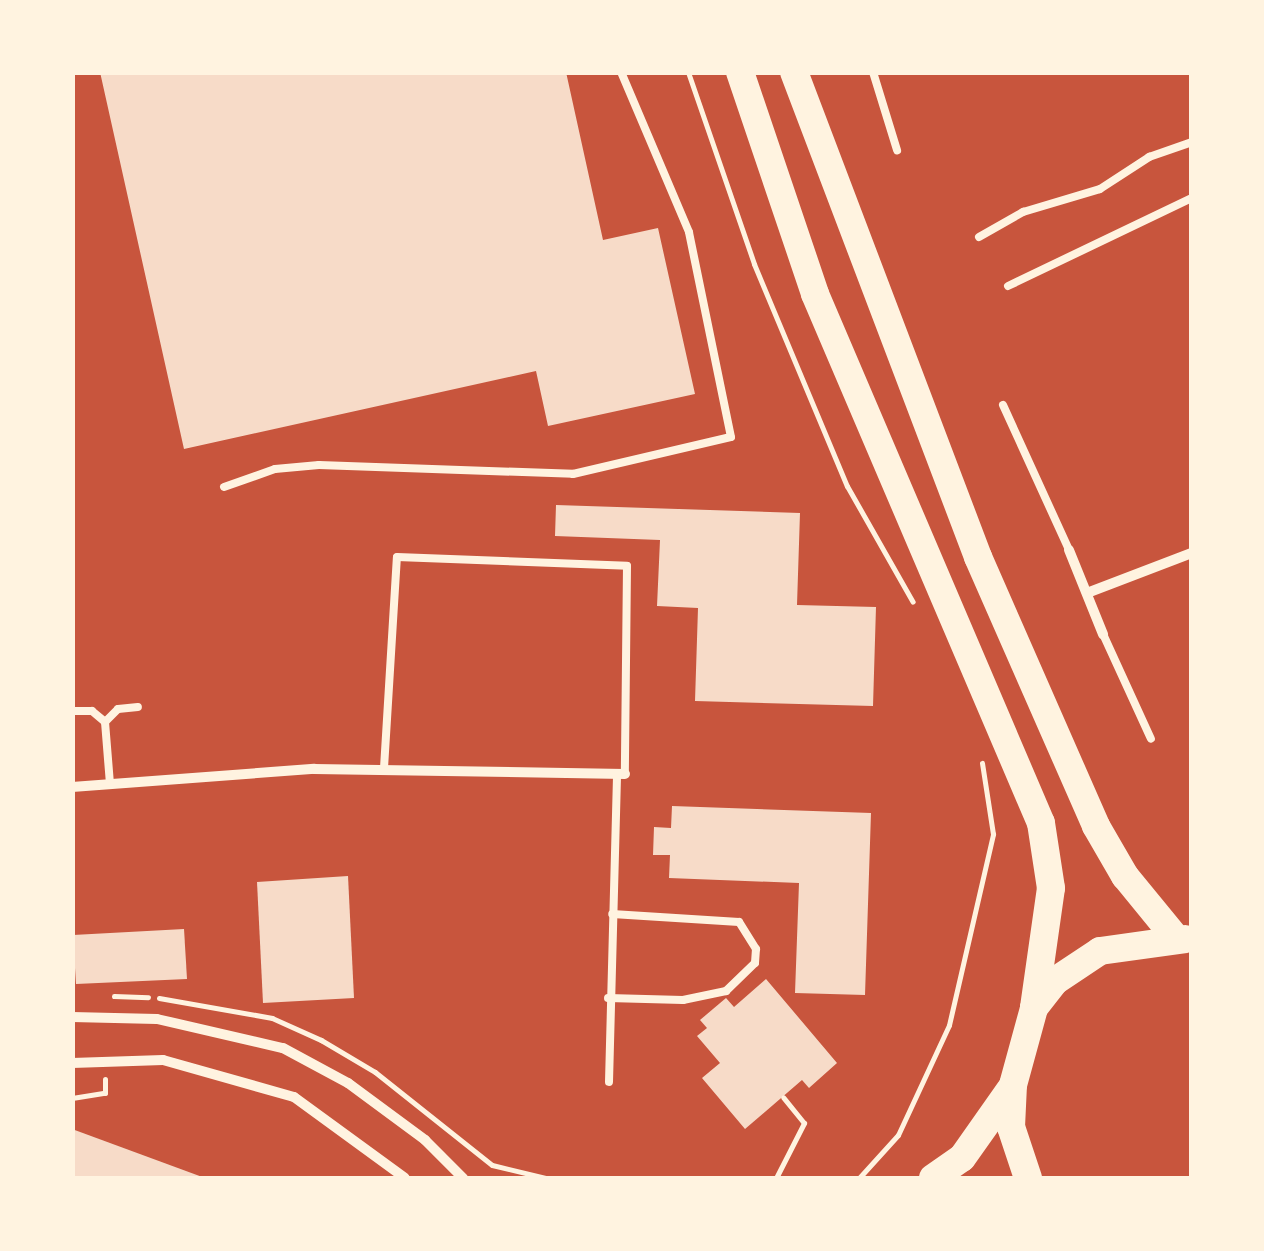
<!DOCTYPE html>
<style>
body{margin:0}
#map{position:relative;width:1264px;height:1251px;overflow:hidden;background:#c8553d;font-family:"Nunito Sans",sans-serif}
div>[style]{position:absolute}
.building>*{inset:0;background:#f7dbc8}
.path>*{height:5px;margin:-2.5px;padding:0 2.5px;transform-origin:2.5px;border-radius:2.5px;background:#fff3e0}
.service>*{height:8px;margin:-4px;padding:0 4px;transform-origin:4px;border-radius:4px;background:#fff3e0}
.minor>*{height:10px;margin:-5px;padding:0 5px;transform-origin:5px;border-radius:5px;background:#fff3e0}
.trunk>*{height:28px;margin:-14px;padding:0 14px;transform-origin:14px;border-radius:14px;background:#fff3e0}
span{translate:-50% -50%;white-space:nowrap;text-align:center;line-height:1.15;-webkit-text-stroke:10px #fff3e0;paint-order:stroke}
.frame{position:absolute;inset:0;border:75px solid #fff3e0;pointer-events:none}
</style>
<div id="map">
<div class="building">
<div style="clip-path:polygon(100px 72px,566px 72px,603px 240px,658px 228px,695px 394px,548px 426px,536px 371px,184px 449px)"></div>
<div style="clip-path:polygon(556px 505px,800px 513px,797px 605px,876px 607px,873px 706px,695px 701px,698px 608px,657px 606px,660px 540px,555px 536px)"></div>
<div style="clip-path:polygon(672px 806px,871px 813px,865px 995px,795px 993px,799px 883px,669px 878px,670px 855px,653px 855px,654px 827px,671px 828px)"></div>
<div style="clip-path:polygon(348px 876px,354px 998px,263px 1003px,257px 882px)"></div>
<div style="clip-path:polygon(184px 929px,187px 979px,76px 984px,73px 935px)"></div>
<div style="clip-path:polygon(766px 979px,837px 1063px,809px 1088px,802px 1080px,745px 1129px,702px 1078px,720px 1063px,697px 1036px,707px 1028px,700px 1020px,726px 998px,734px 1007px)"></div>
<div style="clip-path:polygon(72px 1129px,205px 1178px,72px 1178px)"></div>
</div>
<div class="path">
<div style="left:688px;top:72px;width:203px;rotate:71deg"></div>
<div style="left:754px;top:264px;width:241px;rotate:67.3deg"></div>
<div style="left:847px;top:486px;width:133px;rotate:60.4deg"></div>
<div style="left:114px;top:996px;width:34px;rotate:2deg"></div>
<div style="left:159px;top:998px;width:115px;rotate:10deg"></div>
<div style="left:272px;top:1018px;width:54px;rotate:24.2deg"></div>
<div style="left:321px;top:1040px;width:63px;rotate:30.7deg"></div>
<div style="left:375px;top:1072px;width:149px;rotate:38.5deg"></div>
<div style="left:492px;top:1165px;width:56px;rotate:13.5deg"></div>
<div style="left:72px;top:1098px;width:33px;rotate:-9deg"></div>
<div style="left:105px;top:1093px;width:14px;rotate:-90deg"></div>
<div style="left:776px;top:1178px;width:62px;rotate:-63deg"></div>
<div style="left:804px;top:1123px;width:33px;rotate:-129deg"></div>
<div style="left:859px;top:1178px;width:58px;rotate:-47.8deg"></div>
<div style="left:898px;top:1135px;width:121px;rotate:-65.1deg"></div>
<div style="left:949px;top:1025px;width:196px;rotate:-77deg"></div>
<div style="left:993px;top:834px;width:72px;rotate:-98.8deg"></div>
</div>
<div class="service">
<div style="left:873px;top:72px;width:82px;rotate:72.9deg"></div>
<div style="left:979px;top:237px;width:51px;rotate:-29.6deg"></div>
<div style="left:1023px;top:212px;width:80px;rotate:-16.6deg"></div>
<div style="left:1100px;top:189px;width:59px;rotate:-33.1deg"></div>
<div style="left:1149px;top:157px;width:46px;rotate:-19.2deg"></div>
<div style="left:1008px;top:286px;width:204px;rotate:-25.6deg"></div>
<div style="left:1003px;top:405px;width:159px;rotate:65.5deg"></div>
<div style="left:224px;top:487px;width:54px;rotate:-19.4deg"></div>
<div style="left:275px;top:469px;width:44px;rotate:-5.2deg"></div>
<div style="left:319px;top:465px;width:254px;rotate:2deg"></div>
<div style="left:573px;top:474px;width:162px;rotate:-13.2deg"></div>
<div style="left:731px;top:437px;width:209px;rotate:-101.6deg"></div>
<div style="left:689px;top:232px;width:174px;rotate:-113deg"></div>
<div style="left:1103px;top:634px;width:115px;rotate:65.4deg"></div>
<div style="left:72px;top:711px;width:20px"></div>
<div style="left:92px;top:711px;width:17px;rotate:40deg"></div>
<div style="left:384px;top:768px;width:211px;rotate:-86.5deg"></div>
<div style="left:397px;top:557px;width:230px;rotate:2.2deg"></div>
<div style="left:627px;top:566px;width:208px;rotate:90.6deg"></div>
<div style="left:110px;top:784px;width:62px;rotate:-94.6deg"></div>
<div style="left:105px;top:722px;width:18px;rotate:-45deg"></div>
<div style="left:118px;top:709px;width:20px;rotate:-6deg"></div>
<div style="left:608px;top:998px;width:75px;rotate:1.5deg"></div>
<div style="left:683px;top:1000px;width:44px;rotate:-11.8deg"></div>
<div style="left:726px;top:991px;width:40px;rotate:-44deg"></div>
<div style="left:755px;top:963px;width:14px;rotate:-86deg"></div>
<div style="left:756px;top:949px;width:32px;rotate:-122deg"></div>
<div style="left:739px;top:922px;width:127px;rotate:-176.4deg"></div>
<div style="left:609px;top:1082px;width:307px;rotate:-88.5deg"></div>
</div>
<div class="minor">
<div style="left:1069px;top:550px;width:91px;rotate:68deg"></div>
<div style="left:1087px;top:593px;width:112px;rotate:-20.9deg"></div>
<div style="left:72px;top:787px;width:243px;rotate:-4.3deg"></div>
<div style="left:314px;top:769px;width:311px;rotate:0.9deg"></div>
<div style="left:72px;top:1017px;width:85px;rotate:1.3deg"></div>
<div style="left:157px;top:1019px;width:129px;rotate:13deg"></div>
<div style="left:283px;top:1048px;width:74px;rotate:28.3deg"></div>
<div style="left:348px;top:1083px;width:96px;rotate:36.5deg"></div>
<div style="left:425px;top:1140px;width:54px;rotate:45deg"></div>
<div style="left:72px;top:1063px;width:91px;rotate:-1.9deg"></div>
<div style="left:163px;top:1060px;width:136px;rotate:15.8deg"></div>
<div style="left:294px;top:1097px;width:137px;rotate:36.1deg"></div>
</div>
<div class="trunk">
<div style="left:740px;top:72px;width:234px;rotate:71.3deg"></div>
<div style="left:815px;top:294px;width:575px;rotate:66.87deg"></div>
<div style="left:1041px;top:823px;width:66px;rotate:81.3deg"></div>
<div style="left:1051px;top:888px;width:121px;rotate:98.1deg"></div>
<div style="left:794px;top:72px;width:519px;rotate:69.22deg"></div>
<div style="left:978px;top:557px;width:294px;rotate:66.3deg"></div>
<div style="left:1096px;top:826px;width:58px;rotate:59.9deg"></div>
<div style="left:1125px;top:876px;width:79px;rotate:50.7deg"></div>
<div style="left:933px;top:1178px;width:35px;rotate:-35deg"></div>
<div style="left:962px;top:1158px;width:83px;rotate:-54.8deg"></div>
<div style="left:1028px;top:1178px;width:54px;rotate:-108.4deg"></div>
<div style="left:1011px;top:1127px;width:42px;rotate:-87.3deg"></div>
<div style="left:1013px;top:1085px;width:80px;rotate:-74.7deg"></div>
<div style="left:1034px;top:1008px;width:34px;rotate:-52deg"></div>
<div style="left:1055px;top:981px;width:54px;rotate:-33.7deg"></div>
<div style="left:1100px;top:951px;width:86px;rotate:-8deg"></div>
</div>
<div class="frame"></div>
</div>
